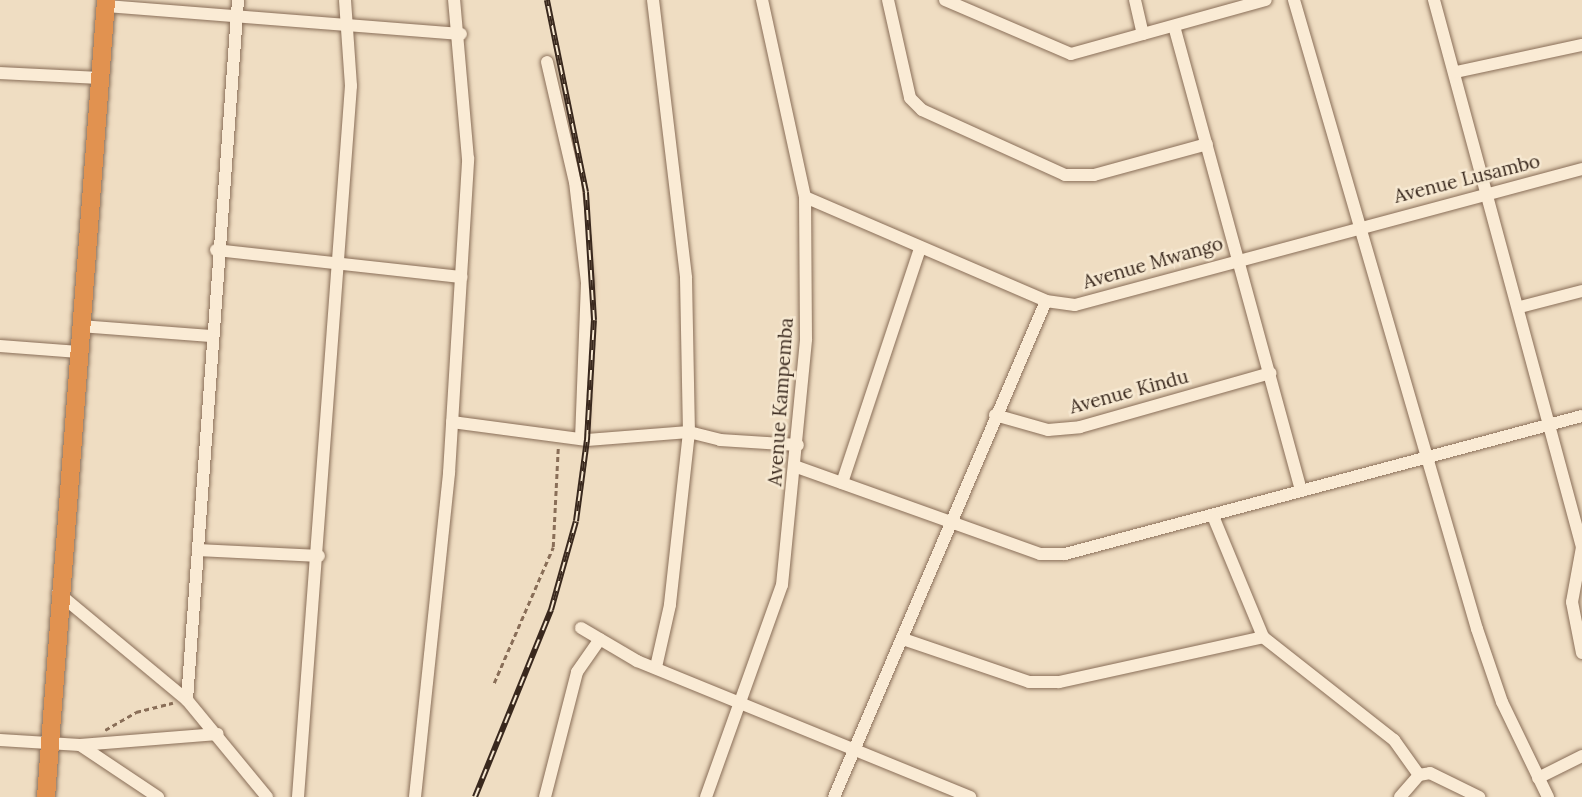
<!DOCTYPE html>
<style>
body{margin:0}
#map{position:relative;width:1582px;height:797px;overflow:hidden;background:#efddc2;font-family:Lora,serif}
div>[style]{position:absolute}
.path>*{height:2.5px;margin-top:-1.25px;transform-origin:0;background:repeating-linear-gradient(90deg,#896e58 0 5px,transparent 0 8.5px)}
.roads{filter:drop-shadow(0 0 2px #896e58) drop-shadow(0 0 2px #896e58)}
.minor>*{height:12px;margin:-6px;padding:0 6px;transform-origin:6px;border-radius:6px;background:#faebd5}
.highway>*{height:18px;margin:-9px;padding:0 9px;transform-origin:9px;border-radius:9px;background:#e19250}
.rail>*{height:6px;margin-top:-3px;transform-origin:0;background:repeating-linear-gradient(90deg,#f6e8d1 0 10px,#39281d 0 20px);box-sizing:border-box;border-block:2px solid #39281d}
span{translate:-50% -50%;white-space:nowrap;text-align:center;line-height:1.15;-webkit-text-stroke:5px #f6e8d1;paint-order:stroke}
.street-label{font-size:19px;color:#39281d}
</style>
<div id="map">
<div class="path">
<div style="left:494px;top:683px;width:148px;rotate:-66.5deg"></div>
<div style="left:553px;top:547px;width:99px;rotate:-87.1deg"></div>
<div style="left:105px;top:730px;width:36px;rotate:-30deg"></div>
<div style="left:136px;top:712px;width:38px;rotate:-14deg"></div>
</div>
<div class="roads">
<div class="minor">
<div style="left:653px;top:0;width:280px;rotate:83.2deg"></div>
<div style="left:686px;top:278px;width:154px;rotate:88.9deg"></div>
<div style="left:689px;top:432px;width:174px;rotate:96.3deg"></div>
<div style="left:670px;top:605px;width:64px;rotate:102.7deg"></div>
<div style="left:888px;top:0;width:100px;rotate:77.3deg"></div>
<div style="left:910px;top:98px;width:17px;rotate:45deg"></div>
<div style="left:922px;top:110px;width:157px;rotate:24.4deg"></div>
<div style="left:1065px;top:175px;width:29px"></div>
<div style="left:1094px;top:175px;width:117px;rotate:-15.3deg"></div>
<div style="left:945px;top:0;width:137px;rotate:23.2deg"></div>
<div style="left:1071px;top:54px;width:202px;rotate:-15.5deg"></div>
<div style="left:1135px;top:0;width:35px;rotate:77deg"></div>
<div style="left:1294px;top:0;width:655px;rotate:73.78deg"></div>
<div style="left:1477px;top:629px;width:77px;rotate:71.1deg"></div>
<div style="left:1502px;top:702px;width:106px;rotate:64.2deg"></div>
<div style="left:1434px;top:0;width:567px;rotate:74.86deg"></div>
<div style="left:1582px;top:547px;width:56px;rotate:100.3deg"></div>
<div style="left:1572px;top:602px;width:52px;rotate:78.9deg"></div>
<div style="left:106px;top:6px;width:356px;rotate:4.5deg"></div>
<div style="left:1174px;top:26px;width:479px;rotate:74.7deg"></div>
<div style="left:547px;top:62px;width:123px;rotate:76.9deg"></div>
<div style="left:575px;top:182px;width:102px;rotate:83.2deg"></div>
<div style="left:587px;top:283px;width:156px;rotate:92.2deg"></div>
<div style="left:1456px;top:72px;width:129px;rotate:-12.1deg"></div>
<div style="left:0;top:73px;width:99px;rotate:2.9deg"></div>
<div style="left:805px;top:197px;width:262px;rotate:23.3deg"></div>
<div style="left:1046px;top:301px;width:29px;rotate:8deg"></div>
<div style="left:1075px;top:305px;width:525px;rotate:-15.02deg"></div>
<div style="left:216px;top:250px;width:247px;rotate:6.3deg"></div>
<div style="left:1520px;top:307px;width:64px;rotate:-14.5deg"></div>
<div style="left:80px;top:326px;width:131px;rotate:4.4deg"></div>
<div style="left:0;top:346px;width:79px;rotate:4.3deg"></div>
<div style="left:995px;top:415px;width:55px;rotate:15.8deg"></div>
<div style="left:1048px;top:430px;width:32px;rotate:-5deg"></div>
<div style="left:1080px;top:427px;width:198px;rotate:-15.8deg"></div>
<div style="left:452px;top:422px;width:136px;rotate:7.6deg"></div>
<div style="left:587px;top:440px;width:102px;rotate:-4.5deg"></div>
<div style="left:689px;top:432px;width:32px;rotate:14deg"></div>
<div style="left:720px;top:440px;width:78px;rotate:3.7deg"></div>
<div style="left:797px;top:467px;width:258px;rotate:19.7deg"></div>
<div style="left:1040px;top:554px;width:25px"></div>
<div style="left:1065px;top:554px;width:535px;rotate:-14.95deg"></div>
<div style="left:842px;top:483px;width:247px;rotate:-71.6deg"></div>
<div style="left:1213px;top:516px;width:131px;rotate:67.5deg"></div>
<div style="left:1263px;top:637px;width:167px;rotate:38.2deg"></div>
<div style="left:1394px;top:740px;width:43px;rotate:54.5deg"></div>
<div style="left:198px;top:550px;width:121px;rotate:2.8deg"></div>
<div style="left:58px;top:593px;width:168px;rotate:39.7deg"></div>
<div style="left:187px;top:700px;width:126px;rotate:50.5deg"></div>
<div style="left:581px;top:628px;width:65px;rotate:30.5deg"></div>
<div style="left:637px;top:661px;width:360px;rotate:22.2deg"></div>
<div style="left:903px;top:639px;width:133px;rotate:18.8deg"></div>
<div style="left:1029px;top:682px;width:30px"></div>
<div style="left:1059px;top:682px;width:209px;rotate:-12.4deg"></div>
<div style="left:187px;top:700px;width:702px;rotate:-85.83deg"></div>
<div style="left:0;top:740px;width:80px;rotate:3.6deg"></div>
<div style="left:80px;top:745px;width:138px;rotate:-4.6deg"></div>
<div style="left:80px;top:745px;width:94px;rotate:33.7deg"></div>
<div style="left:1538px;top:778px;width:49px;rotate:-26.6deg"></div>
<div style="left:298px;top:797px;width:713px;rotate:-85.74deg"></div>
<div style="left:351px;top:86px;width:86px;rotate:-94deg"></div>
<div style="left:415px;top:797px;width:326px;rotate:-84deg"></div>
<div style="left:449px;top:473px;width:315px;rotate:-86.5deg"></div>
<div style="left:468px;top:159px;width:160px;rotate:-95deg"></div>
<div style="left:545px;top:797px;width:129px;rotate:-75.6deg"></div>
<div style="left:577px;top:672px;width:40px;rotate:-55.1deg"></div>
<div style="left:706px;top:797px;width:225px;rotate:-70.3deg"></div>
<div style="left:782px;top:585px;width:247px;rotate:-84.4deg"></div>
<div style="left:806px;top:339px;width:142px;rotate:-90.4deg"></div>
<div style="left:805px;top:197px;width:202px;rotate:-102.3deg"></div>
<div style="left:834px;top:797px;width:539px;rotate:-66.86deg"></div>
<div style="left:1400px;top:797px;width:29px;rotate:-49deg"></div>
<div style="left:1419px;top:775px;width:11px;rotate:-10deg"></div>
<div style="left:1430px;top:773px;width:55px;rotate:26.1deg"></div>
</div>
<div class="highway">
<div style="left:46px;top:797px;width:799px;rotate:-85.69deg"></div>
</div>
</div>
<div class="rail">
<div style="left:475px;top:797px;width:202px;rotate:-67.9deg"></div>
<div style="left:551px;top:610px;width:92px;rotate:-74.3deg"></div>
<div style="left:576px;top:521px;width:82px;rotate:-82.3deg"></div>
<div style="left:587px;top:440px;width:120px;rotate:-86.7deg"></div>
<div style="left:594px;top:320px;width:128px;rotate:-93.6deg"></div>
<div style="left:586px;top:192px;width:196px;rotate:-101.5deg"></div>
</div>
<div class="street-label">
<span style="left:1467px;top:179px;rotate:-14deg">Avenue Lusambo</span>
<span style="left:1153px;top:263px;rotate:-16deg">Avenue Mwango</span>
<span style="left:1129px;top:392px;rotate:-15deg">Avenue Kindu</span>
<span style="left:781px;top:402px;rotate:-86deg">Avenue Kampemba</span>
</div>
</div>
